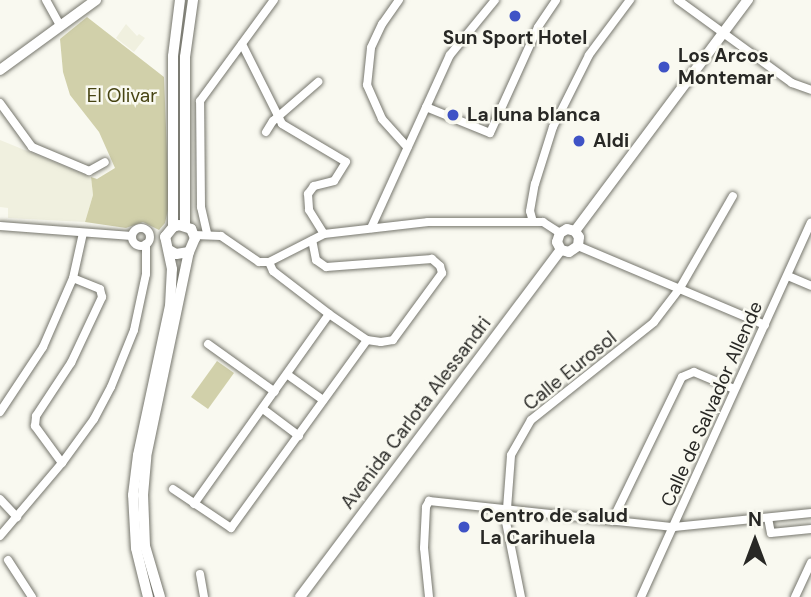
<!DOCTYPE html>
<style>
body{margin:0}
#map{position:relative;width:811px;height:597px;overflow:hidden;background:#f9f9f0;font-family:"DM Sans",sans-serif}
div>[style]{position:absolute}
.built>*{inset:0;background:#f0f0df}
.green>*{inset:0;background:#d1d0aa}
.roads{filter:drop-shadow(0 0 2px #76766d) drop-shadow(0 0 2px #76766d)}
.minor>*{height:8px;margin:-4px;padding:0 4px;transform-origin:4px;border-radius:4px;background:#fff}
.minor>.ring{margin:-4px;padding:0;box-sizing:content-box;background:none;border:8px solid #fff;border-radius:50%}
.major>*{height:10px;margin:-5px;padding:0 5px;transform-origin:5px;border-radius:5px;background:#fff}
.dots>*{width:19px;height:19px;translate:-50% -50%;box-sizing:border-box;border:4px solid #f9f9f0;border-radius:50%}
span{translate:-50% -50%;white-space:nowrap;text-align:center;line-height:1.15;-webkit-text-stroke:5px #f9f9f0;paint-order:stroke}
.poi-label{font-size:19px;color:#282825;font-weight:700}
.left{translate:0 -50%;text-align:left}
.park-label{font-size:19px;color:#474413}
.street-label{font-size:19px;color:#282825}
.north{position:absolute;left:720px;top:506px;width:70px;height:70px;-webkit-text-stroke:5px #f9f9f0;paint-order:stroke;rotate:0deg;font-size:19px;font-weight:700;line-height:28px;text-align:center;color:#282825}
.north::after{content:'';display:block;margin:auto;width:24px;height:32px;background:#282825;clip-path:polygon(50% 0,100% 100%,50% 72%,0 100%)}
</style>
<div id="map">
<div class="built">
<div style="clip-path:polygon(126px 24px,137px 36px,139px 34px,145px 38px,134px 52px,116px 38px)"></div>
<div style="clip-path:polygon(0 140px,91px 177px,93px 195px,85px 222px,8px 218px,8px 208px,0 207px)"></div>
</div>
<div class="green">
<div style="clip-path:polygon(87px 17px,164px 77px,169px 205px,165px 223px,159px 230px,143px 222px,126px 228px,85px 222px,93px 195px,91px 177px,97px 179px,115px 168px,99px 132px,70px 95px,63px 72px,60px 39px)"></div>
<div style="clip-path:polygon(217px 361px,234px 373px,208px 409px,191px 397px)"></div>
</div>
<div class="roads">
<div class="minor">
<div style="left:46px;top:0;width:29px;rotate:61deg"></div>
<div style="left:399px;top:0;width:29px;rotate:125deg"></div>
<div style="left:382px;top:24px;width:26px;rotate:115deg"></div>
<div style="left:371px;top:48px;width:37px;rotate:96deg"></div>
<div style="left:367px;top:85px;width:37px;rotate:66deg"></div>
<div style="left:382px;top:119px;width:38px;rotate:48deg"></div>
<div style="left:678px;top:0;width:141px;rotate:36.1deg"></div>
<div style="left:792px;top:83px;width:20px;rotate:20deg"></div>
<div style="left:242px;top:44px;width:89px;rotate:63.4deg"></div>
<div style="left:282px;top:124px;width:74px;rotate:30.7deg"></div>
<div style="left:346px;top:162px;width:22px;rotate:122deg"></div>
<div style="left:334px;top:181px;width:21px;rotate:166deg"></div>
<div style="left:314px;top:186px;width:10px;rotate:127deg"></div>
<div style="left:308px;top:194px;width:16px;rotate:86deg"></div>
<div style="left:309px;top:210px;width:28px;rotate:58deg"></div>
<div style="left:0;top:103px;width:54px;rotate:54deg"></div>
<div style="left:32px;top:147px;width:62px;rotate:22.8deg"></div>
<div style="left:89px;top:171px;width:18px;rotate:-29deg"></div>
<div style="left:426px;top:107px;width:69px;rotate:22.1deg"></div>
<div style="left:490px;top:133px;width:116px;rotate:-65.6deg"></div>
<div style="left:538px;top:27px;width:32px;rotate:-56deg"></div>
<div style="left:266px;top:132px;width:13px;rotate:-58deg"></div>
<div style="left:273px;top:121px;width:60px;rotate:-40.9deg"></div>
<div style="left:533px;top:222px;width:11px;rotate:-105deg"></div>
<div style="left:530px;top:211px;width:27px;rotate:-80deg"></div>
<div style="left:535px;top:184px;width:60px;rotate:-72.5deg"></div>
<div style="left:553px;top:127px;width:80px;rotate:-63.4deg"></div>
<div style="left:589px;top:55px;width:69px;rotate:-53.3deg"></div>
<div style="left:0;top:226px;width:132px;rotate:4.3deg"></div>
<div style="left:371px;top:228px;width:190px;rotate:-65.5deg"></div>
<div style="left:450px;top:55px;width:71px;rotate:-50.7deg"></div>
<div class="ring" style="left:132px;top:228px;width:10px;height:10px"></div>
<div style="left:207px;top:233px;width:27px;rotate:-103deg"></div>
<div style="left:201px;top:207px;width:106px;rotate:-90.5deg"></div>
<div style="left:200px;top:101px;width:125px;rotate:-53.8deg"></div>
<div style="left:194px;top:235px;width:27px;rotate:2deg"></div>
<div style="left:221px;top:236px;width:46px;rotate:34.4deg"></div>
<div style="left:259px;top:262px;width:10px"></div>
<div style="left:269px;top:262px;width:62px;rotate:-27deg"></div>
<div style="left:324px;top:234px;width:105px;rotate:-6.6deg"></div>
<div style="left:428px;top:222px;width:115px"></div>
<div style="left:543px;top:222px;width:20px;rotate:33deg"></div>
<div style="left:578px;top:246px;width:203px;rotate:22.9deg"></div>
<div style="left:269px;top:262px;width:10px;rotate:66deg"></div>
<div style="left:273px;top:271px;width:71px;rotate:37.5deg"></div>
<div style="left:329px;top:314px;width:46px;rotate:34.4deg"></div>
<div style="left:367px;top:340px;width:14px;rotate:8deg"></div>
<div style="left:381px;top:342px;width:12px;rotate:-9deg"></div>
<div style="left:393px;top:340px;width:83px;rotate:-53.8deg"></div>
<div style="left:442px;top:273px;width:7px;rotate:-106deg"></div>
<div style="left:440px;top:266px;width:11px;rotate:-139deg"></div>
<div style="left:432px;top:259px;width:106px;rotate:175.7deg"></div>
<div style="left:326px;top:267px;width:12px;rotate:-145deg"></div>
<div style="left:316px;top:260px;width:20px;rotate:-101deg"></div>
<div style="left:788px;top:276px;width:25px;rotate:23deg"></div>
<div style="left:208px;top:344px;width:82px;rotate:35.6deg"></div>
<div style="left:288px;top:375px;width:43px;rotate:35.5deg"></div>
<div style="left:263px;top:409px;width:45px;rotate:36.9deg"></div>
<div style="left:0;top:412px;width:78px;rotate:-56.5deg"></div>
<div style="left:43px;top:347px;width:75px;rotate:-66.5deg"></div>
<div style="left:73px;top:278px;width:46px;rotate:-77.5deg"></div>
<div style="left:62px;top:463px;width:46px;rotate:-126.1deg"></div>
<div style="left:35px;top:426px;width:10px;rotate:-84deg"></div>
<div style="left:36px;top:416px;width:64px;rotate:-56.6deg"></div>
<div style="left:71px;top:363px;width:73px;rotate:-64.8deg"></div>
<div style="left:102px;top:297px;width:8px;rotate:-104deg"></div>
<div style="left:100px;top:289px;width:29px;rotate:-158deg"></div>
<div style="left:173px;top:489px;width:70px;rotate:33.9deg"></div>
<div style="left:231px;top:528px;width:232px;rotate:-54.1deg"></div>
<div style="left:0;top:499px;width:25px;rotate:47deg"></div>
<div style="left:194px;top:504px;width:233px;rotate:-54.6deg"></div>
<div style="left:768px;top:518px;width:15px;rotate:79deg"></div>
<div style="left:771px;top:533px;width:40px;rotate:-5.7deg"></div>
<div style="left:612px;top:521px;width:160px;rotate:-64.1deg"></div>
<div style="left:682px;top:377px;width:13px;rotate:-23deg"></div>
<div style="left:694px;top:372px;width:43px;rotate:23deg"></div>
<div style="left:0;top:536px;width:96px;rotate:-49.7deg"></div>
<div style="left:62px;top:463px;width:54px;rotate:-54deg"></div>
<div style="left:94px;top:419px;width:36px;rotate:-62deg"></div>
<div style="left:111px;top:387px;width:61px;rotate:-68deg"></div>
<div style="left:134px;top:330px;width:57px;rotate:-77.9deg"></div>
<div style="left:146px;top:274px;width:30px;rotate:-90deg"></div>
<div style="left:8px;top:560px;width:44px;rotate:57deg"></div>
<div style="left:200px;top:574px;width:23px;rotate:80deg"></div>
<div style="left:429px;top:597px;width:49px;rotate:-95.8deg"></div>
<div style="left:424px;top:548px;width:41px;rotate:-87.2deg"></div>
<div style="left:426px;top:507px;width:7px;rotate:-63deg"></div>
<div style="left:429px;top:501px;width:246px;rotate:6.1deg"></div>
<div style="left:674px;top:527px;width:138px;rotate:-5.8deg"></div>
<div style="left:521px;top:597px;width:76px;rotate:-101.3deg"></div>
<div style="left:506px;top:522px;width:67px;rotate:-85.7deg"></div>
<div style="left:511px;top:455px;width:40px;rotate:-60.3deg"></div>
<div style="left:531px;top:420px;width:157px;rotate:-38.5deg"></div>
<div style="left:654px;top:322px;width:43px;rotate:-52.6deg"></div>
<div style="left:680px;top:288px;width:106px;rotate:-60.1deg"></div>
<div style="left:641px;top:597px;width:411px;rotate:-65.6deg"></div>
<div style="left:795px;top:597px;width:38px;rotate:-65deg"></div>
</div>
<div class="major">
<div style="left:0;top:70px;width:119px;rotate:-36.1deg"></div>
<div style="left:185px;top:225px;width:168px;rotate:-90deg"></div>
<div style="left:185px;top:57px;width:58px;rotate:-82deg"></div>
<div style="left:173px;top:227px;width:171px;rotate:-90deg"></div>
<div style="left:173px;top:56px;width:56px;rotate:-82.9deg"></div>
<div style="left:575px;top:231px;width:289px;rotate:-53.2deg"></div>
<div style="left:561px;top:250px;width:8px;rotate:14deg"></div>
<div style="left:569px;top:252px;width:11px;rotate:-34deg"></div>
<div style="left:578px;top:246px;width:9px;rotate:-84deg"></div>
<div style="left:579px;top:237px;width:7px;rotate:-124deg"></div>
<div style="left:561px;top:250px;width:9px;rotate:-117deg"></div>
<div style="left:557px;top:242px;width:9px;rotate:-72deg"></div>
<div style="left:560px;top:233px;width:8px;rotate:-30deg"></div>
<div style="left:567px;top:229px;width:8px;rotate:14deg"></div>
<div style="left:148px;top:597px;width:50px;rotate:-103.8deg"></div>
<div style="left:136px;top:548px;width:53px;rotate:-93.2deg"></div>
<div style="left:133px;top:495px;width:40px;rotate:-82.9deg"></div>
<div style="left:138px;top:455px;width:152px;rotate:-77.9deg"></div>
<div style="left:170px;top:306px;width:37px;rotate:-87deg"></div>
<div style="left:172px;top:269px;width:33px;rotate:-102deg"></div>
<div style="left:165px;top:237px;width:13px;rotate:-51deg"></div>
<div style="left:173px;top:227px;width:6px;rotate:-18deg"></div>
<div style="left:179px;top:225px;width:13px;rotate:18deg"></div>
<div style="left:191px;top:229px;width:10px;rotate:66deg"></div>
<div style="left:195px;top:238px;width:15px;rotate:113deg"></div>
<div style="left:189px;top:252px;width:13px;rotate:171deg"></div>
<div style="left:176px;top:254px;width:8px;rotate:-150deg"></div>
<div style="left:160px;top:597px;width:53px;rotate:-106.4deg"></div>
<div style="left:145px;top:546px;width:51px;rotate:-92.2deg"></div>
<div style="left:143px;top:495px;width:38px;rotate:-85deg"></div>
<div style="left:146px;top:457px;width:209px;rotate:-78.2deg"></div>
<div style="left:300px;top:597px;width:434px;rotate:-53.1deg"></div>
</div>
</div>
<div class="dots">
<div style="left:515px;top:16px;background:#3f53c6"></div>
<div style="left:664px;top:67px;background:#3f53c6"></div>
<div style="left:453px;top:115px;background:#3f53c6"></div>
<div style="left:579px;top:141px;background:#3f53c6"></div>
<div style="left:464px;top:527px;background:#3f53c6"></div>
</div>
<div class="poi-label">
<span style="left:515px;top:38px">Sun Sport Hotel</span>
<span class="left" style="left:678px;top:67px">Los Arcos<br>Montemar</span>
<span class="left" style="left:467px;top:115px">La luna blanca</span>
<span class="left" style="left:593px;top:141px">Aldi</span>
<span class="left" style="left:480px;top:527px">Centro de salud<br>La Carihuela</span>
</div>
<div class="park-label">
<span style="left:122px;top:96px">El Olivar</span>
</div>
<div class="street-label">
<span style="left:570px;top:371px;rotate:-39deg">Calle Eurosol</span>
<span style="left:712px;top:404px;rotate:-66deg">Calle de Salvador Allende</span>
<span style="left:416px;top:413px;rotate:-53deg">Avenida Carlota Alessandri</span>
</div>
<div class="north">N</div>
</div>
